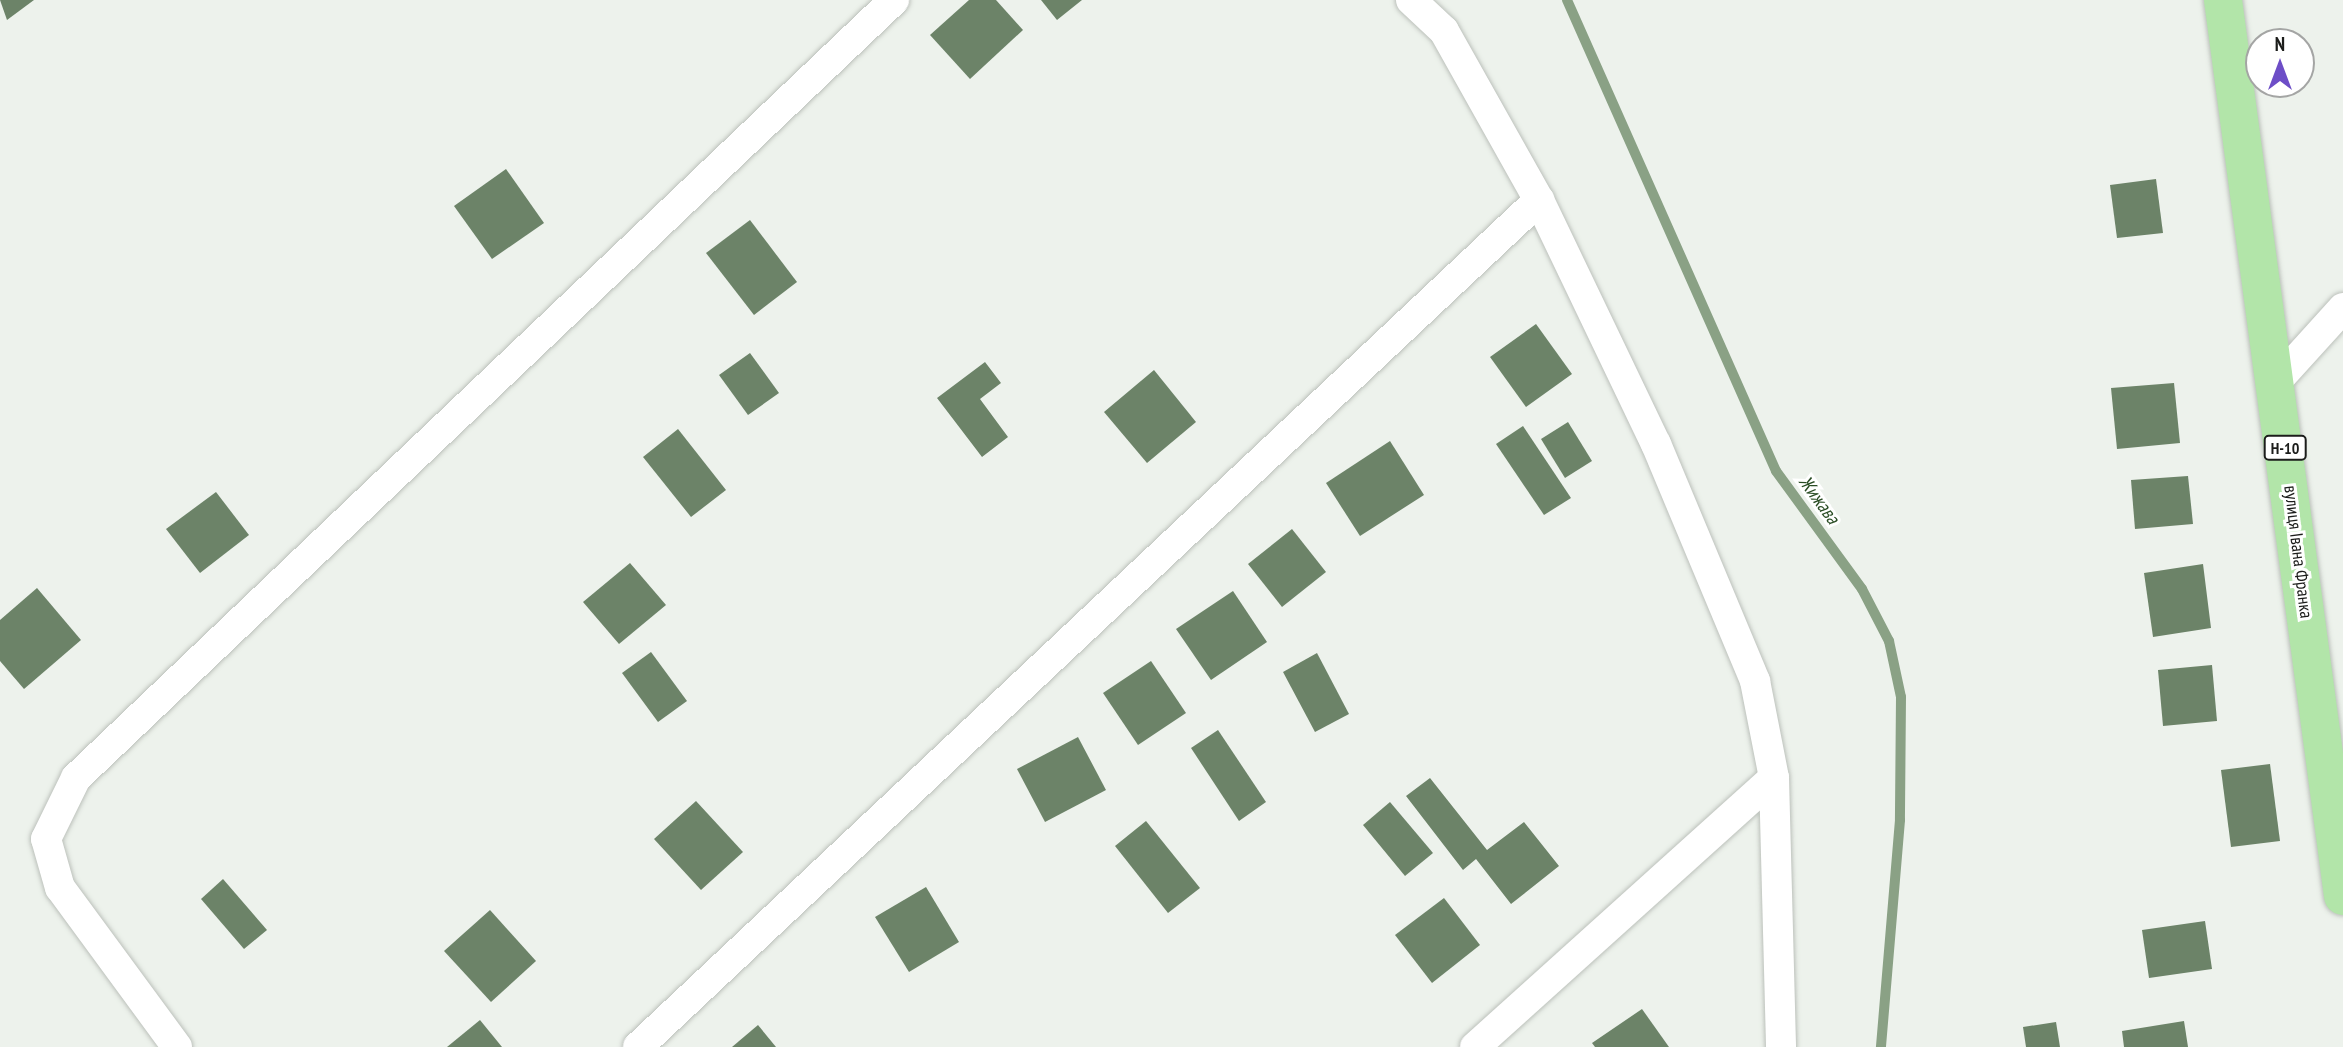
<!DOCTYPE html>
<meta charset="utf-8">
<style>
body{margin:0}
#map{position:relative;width:2343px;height:1047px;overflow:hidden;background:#edf2ec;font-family:"PT Sans Narrow",sans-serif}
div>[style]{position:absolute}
.stream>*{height:10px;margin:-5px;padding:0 5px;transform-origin:5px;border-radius:5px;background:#8aa185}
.building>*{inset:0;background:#6c8368}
.roads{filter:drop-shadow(0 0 2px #bcc1bb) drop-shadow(0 0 2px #bcc1bb)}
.minor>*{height:30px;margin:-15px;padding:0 15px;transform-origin:15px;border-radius:15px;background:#fff}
.primary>*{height:38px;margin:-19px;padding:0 19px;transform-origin:19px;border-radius:19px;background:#b2e5a9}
span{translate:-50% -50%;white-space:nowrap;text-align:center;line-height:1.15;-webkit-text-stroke:6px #fff;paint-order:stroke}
.shield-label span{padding:2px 5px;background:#fff;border:2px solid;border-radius:5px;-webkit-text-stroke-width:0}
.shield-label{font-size:16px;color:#1c1d1b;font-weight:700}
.street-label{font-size:18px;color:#1c1d1b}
.water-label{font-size:19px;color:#2a4d24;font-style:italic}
.north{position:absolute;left:2245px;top:28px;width:70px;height:70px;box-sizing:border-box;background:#fff;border:2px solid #a4a5a4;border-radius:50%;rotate:0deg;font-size:19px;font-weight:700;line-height:28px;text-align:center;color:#1c1d1b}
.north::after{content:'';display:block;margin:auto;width:24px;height:32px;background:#6d4ec7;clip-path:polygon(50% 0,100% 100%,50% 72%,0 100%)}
</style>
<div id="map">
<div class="stream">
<div style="left:1567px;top:0;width:515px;rotate:66.07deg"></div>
<div style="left:1776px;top:471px;width:146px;rotate:53.9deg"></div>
<div style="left:1862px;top:589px;width:59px;rotate:62.6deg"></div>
<div style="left:1889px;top:641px;width:57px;rotate:77.9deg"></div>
<div style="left:1901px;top:697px;width:123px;rotate:90.5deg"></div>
<div style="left:1900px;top:820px;width:228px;rotate:94.8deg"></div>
</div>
<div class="building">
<div style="clip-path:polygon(0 0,34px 0,7px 20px)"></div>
<div style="clip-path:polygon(969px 0,996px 0,1023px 30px,970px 79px,930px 35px)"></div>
<div style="clip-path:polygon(1041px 0,1082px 0,1057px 20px)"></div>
<div style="clip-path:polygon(506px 169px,544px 223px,492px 259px,454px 206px)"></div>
<div style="clip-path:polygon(2156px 179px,2163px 233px,2117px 238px,2110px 185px)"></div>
<div style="clip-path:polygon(750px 220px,797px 282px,754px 315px,706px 253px)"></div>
<div style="clip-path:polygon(1536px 324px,1572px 374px,1526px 407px,1490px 357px)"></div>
<div style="clip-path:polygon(750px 353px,779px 393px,748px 415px,719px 375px)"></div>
<div style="clip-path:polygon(985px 362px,1001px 383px,980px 399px,1008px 437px,982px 457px,937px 398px)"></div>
<div style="clip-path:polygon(1154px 370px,1196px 422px,1147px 463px,1104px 412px)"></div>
<div style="clip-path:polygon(2174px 383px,2180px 443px,2117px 449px,2111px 388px)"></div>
<div style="clip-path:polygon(1568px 422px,1592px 461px,1565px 478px,1541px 439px)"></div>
<div style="clip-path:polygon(1523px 426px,1571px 498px,1544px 515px,1496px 444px)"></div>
<div style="clip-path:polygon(678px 429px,726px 490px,691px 517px,643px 457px)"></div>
<div style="clip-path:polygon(1390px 441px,1424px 495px,1360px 536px,1326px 483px)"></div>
<div style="clip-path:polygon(2188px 476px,2193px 524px,2135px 529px,2131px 480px)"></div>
<div style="clip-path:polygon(216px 492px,249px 535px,200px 573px,166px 529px)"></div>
<div style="clip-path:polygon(1292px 529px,1326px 572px,1282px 607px,1248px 564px)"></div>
<div style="clip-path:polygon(630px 563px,666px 605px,619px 644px,583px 602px)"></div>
<div style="clip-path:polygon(2203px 564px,2211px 628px,2153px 637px,2144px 573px)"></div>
<div style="clip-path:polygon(37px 588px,81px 640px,24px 689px,0 661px,0 620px)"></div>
<div style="clip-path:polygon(1233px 591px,1267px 642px,1211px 680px,1176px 629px)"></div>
<div style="clip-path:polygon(651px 652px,687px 701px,658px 722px,622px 673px)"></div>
<div style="clip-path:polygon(1317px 653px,1349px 714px,1315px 732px,1283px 672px)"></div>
<div style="clip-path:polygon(1151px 661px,1186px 713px,1138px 745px,1103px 693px)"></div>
<div style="clip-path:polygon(2212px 665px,2217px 721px,2163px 726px,2158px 670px)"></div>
<div style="clip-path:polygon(1218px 730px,1266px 802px,1239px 821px,1191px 748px)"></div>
<div style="clip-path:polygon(1078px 737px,1106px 790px,1045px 822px,1017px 769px)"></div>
<div style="clip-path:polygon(2270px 764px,2280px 841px,2231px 847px,2221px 770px)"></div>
<div style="clip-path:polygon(1430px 778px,1487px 850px,1524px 822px,1559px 866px,1511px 904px,1476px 859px,1463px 870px,1406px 796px)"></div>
<div style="clip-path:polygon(696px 801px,743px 852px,701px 890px,654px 839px)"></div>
<div style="clip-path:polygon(1390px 802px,1433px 853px,1405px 876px,1363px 825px)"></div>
<div style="clip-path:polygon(1146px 821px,1200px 888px,1168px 913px,1115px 846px)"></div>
<div style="clip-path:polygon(223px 879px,267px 930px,244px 949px,201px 899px)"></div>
<div style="clip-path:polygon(926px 887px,959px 942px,909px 972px,875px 917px)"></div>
<div style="clip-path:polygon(1444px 898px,1480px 945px,1432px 983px,1395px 935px)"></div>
<div style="clip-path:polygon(490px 910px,536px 961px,491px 1002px,444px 951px)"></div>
<div style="clip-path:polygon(2205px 921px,2212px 969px,2149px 978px,2142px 930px)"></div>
<div style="clip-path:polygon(1642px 1009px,1669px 1047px,1595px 1047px,1592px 1043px)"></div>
<div style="clip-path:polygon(480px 1020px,502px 1047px,447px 1047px)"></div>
<div style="clip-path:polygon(2184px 1021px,2188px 1047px,2124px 1047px,2122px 1031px)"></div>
<div style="clip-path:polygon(2056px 1022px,2060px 1047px,2026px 1047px,2023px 1027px)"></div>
<div style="clip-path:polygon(758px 1025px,776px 1047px,732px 1047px)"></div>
</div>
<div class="roads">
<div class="minor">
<div style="left:1411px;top:0;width:45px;rotate:43.2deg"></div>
<div style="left:1444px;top:31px;width:194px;rotate:60.7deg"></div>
<div style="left:1539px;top:200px;width:271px;rotate:64.4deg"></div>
<div style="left:1656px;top:444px;width:257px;rotate:67.3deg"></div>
<div style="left:1755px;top:681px;width:99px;rotate:78.9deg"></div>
<div style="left:1774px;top:778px;width:269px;rotate:88.5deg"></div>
<div style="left:2276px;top:382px;width:100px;rotate:-47.8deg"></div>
<div style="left:177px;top:1047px;width:197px;rotate:-126.3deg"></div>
<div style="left:60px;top:888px;width:51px;rotate:-105.9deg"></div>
<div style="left:46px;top:839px;width:68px;rotate:-63.8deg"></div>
<div style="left:76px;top:778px;width:1129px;rotate:-43.56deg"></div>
<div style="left:638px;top:1047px;width:1237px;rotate:-43.23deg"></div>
<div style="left:1475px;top:1047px;width:402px;rotate:-42deg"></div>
</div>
<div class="primary">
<div style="left:2223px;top:0;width:904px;rotate:82.37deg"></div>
</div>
</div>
<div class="shield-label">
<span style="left:2285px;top:448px">Н-10</span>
</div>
<div class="street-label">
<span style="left:2298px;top:552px;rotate:83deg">вулиця Івана Франка</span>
</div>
<div class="water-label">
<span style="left:1819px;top:500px;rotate:54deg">Жижава</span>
</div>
<div class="north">N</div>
</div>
